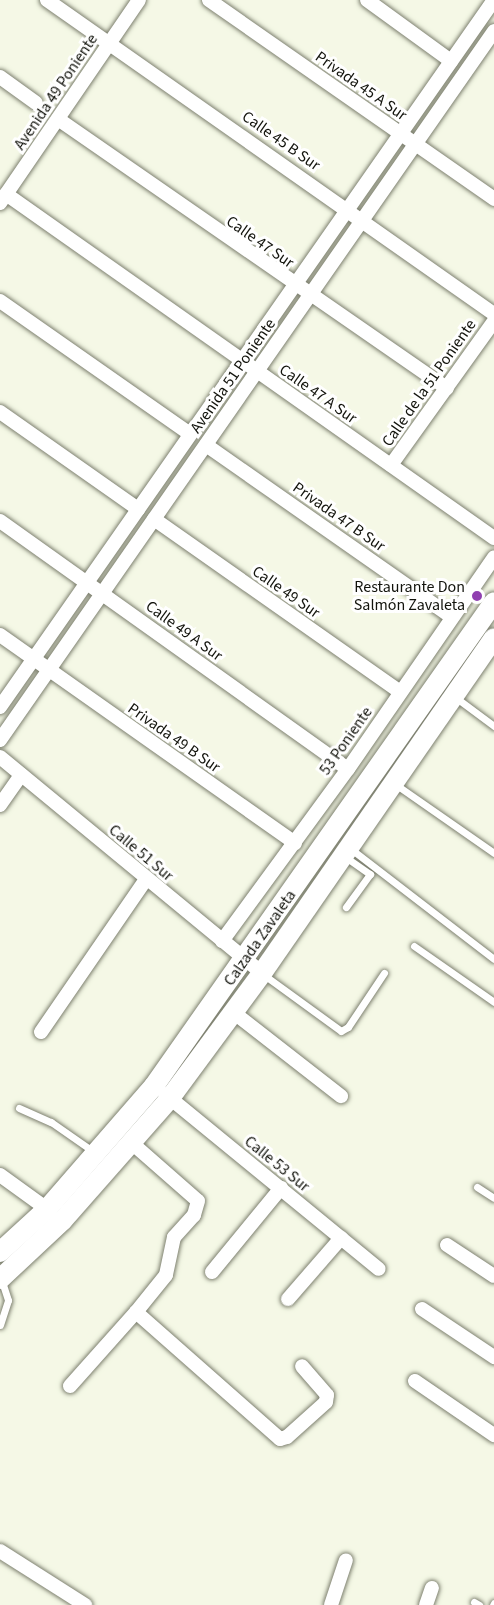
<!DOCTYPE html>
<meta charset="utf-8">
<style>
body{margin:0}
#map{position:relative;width:494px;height:1605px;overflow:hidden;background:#f5f8e6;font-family:"Source Sans 3",sans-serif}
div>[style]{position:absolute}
.roads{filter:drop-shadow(0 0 2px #7d806f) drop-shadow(0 0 2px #7d806f)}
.lane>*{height:7px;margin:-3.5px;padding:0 3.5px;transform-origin:3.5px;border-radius:3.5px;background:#fff}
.street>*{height:14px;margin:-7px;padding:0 7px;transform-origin:7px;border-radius:7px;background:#fff}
.secondary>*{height:20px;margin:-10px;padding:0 10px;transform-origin:10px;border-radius:10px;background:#fff}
.dots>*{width:16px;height:16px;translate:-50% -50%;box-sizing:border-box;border:3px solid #fff;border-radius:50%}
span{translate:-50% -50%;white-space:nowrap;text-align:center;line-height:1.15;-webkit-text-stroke:6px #fff;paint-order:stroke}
.street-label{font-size:16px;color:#12130c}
.poi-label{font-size:16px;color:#12130c}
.right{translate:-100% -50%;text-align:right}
</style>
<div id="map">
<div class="roads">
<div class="lane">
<div style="left:455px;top:697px;width:49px;rotate:36.6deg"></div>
<div style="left:395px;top:784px;width:121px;rotate:34.9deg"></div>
<div style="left:351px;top:849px;width:180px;rotate:37.6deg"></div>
<div style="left:344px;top:856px;width:32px;rotate:35deg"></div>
<div style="left:370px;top:874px;width:41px;rotate:126deg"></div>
<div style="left:414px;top:946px;width:98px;rotate:35deg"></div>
<div style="left:264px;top:975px;width:95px;rotate:36deg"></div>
<div style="left:341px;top:1031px;width:8px;rotate:-30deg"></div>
<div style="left:348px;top:1027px;width:65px;rotate:-56.3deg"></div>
<div style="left:19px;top:1108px;width:35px;rotate:24deg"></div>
<div style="left:51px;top:1122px;width:52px;rotate:34.9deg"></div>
<div style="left:477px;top:1187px;width:20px;rotate:33deg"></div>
<div style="left:0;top:1325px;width:26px;rotate:-72deg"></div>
<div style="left:8px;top:1300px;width:22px;rotate:-108deg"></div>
<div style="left:474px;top:1602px;width:6px;rotate:31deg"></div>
<div style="left:493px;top:1605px;width:2px;rotate:-63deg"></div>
</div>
<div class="street">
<div style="left:47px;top:0;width:546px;rotate:35.09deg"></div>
<div style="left:209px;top:0;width:348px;rotate:34.9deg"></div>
<div style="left:367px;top:0;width:104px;rotate:36deg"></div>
<div style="left:0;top:77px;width:44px;rotate:35.8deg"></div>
<div style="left:58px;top:119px;width:473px;rotate:34.7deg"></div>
<div style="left:6px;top:194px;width:597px;rotate:35.18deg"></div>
<div style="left:0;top:203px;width:246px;rotate:-55.6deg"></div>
<div style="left:0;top:301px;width:232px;rotate:35deg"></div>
<div style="left:0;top:412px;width:169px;rotate:35.1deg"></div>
<div style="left:206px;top:445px;width:300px;rotate:35deg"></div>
<div style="left:391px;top:465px;width:177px;rotate:-54.4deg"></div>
<div style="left:154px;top:519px;width:301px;rotate:35.1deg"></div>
<div style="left:0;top:521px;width:427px;rotate:35.5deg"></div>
<div style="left:0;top:635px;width:361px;rotate:35.2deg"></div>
<div style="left:0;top:707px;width:862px;rotate:-55.06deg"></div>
<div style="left:0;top:740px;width:864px;rotate:-55.13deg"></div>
<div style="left:0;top:757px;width:340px;rotate:39.5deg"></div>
<div style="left:0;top:805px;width:37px;rotate:-55deg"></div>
<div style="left:222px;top:941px;width:213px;rotate:-53.8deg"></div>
<div style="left:348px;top:769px;width:257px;rotate:-55.4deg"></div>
<div style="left:233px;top:1012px;width:137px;rotate:37.9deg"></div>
<div style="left:41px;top:1032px;width:186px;rotate:-55.5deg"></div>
<div style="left:165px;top:1094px;width:276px;rotate:39.3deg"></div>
<div style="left:133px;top:1144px;width:86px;rotate:41.2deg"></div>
<div style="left:198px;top:1201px;width:15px;rotate:106deg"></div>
<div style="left:194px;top:1215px;width:30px;rotate:132deg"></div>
<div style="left:174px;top:1237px;width:39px;rotate:102deg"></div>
<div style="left:166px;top:1275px;width:48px;rotate:129deg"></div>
<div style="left:136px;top:1312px;width:192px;rotate:41.4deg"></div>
<div style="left:280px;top:1439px;width:7px;rotate:-16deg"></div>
<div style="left:287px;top:1437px;width:52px;rotate:-41.9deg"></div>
<div style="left:326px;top:1402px;width:7px;rotate:-82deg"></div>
<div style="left:327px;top:1395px;width:38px;rotate:-131deg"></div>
<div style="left:0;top:1175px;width:58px;rotate:35.9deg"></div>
<div style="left:447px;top:1245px;width:56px;rotate:33.4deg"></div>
<div style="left:212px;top:1272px;width:109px;rotate:-50.6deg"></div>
<div style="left:288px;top:1299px;width:81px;rotate:-49deg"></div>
<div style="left:422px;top:1309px;width:87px;rotate:33.7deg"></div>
<div style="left:415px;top:1381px;width:96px;rotate:34.4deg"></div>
<div style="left:70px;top:1386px;width:99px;rotate:-48.3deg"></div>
<div style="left:0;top:1551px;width:101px;rotate:32.4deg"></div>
<div style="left:331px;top:1605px;width:47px;rotate:-71.6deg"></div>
<div style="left:426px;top:1605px;width:18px;rotate:-71deg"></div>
</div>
<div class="secondary">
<div style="left:0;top:1252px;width:64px;rotate:-42.5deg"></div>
<div style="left:47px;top:1209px;width:163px;rotate:-49deg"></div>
<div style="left:154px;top:1086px;width:591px;rotate:-54.91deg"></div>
<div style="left:0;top:1279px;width:86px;rotate:-43.1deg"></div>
<div style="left:63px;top:1220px;width:162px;rotate:-48.7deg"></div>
<div style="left:170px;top:1098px;width:155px;rotate:-53.6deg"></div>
<div style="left:262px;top:973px;width:407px;rotate:-55.3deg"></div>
</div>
</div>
<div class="dots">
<div style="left:477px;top:596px;background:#9040b0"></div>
</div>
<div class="street-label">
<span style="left:361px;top:86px;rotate:35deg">Privada 45 A Sur</span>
<span style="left:56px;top:92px;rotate:-56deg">Avenida 49 Poniente</span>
<span style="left:281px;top:141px;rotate:35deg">Calle 45 B Sur</span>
<span style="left:260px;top:242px;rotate:35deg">Calle 47 Sur</span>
<span style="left:233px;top:376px;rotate:-55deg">Avenida 51 Poniente</span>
<span style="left:429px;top:383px;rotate:-55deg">Calle de la 51 Poniente</span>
<span style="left:318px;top:394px;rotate:35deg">Calle 47 A Sur</span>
<span style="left:339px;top:517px;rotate:35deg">Privada 47 B Sur</span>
<span style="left:286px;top:592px;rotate:35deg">Calle 49 Sur</span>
<span style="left:184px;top:631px;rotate:36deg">Calle 49 A Sur</span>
<span style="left:174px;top:738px;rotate:35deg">Privada 49 B Sur</span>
<span style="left:346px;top:741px;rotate:-55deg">53 Poniente</span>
<span style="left:141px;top:853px;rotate:40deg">Calle 51 Sur</span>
<span style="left:260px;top:938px;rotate:-55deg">Calzada Zavaleta</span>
<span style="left:277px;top:1164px;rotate:39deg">Calle 53 Sur</span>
</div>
<div class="poi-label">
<span class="right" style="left:465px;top:596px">Restaurante Don<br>Salmón Zavaleta</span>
</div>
</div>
